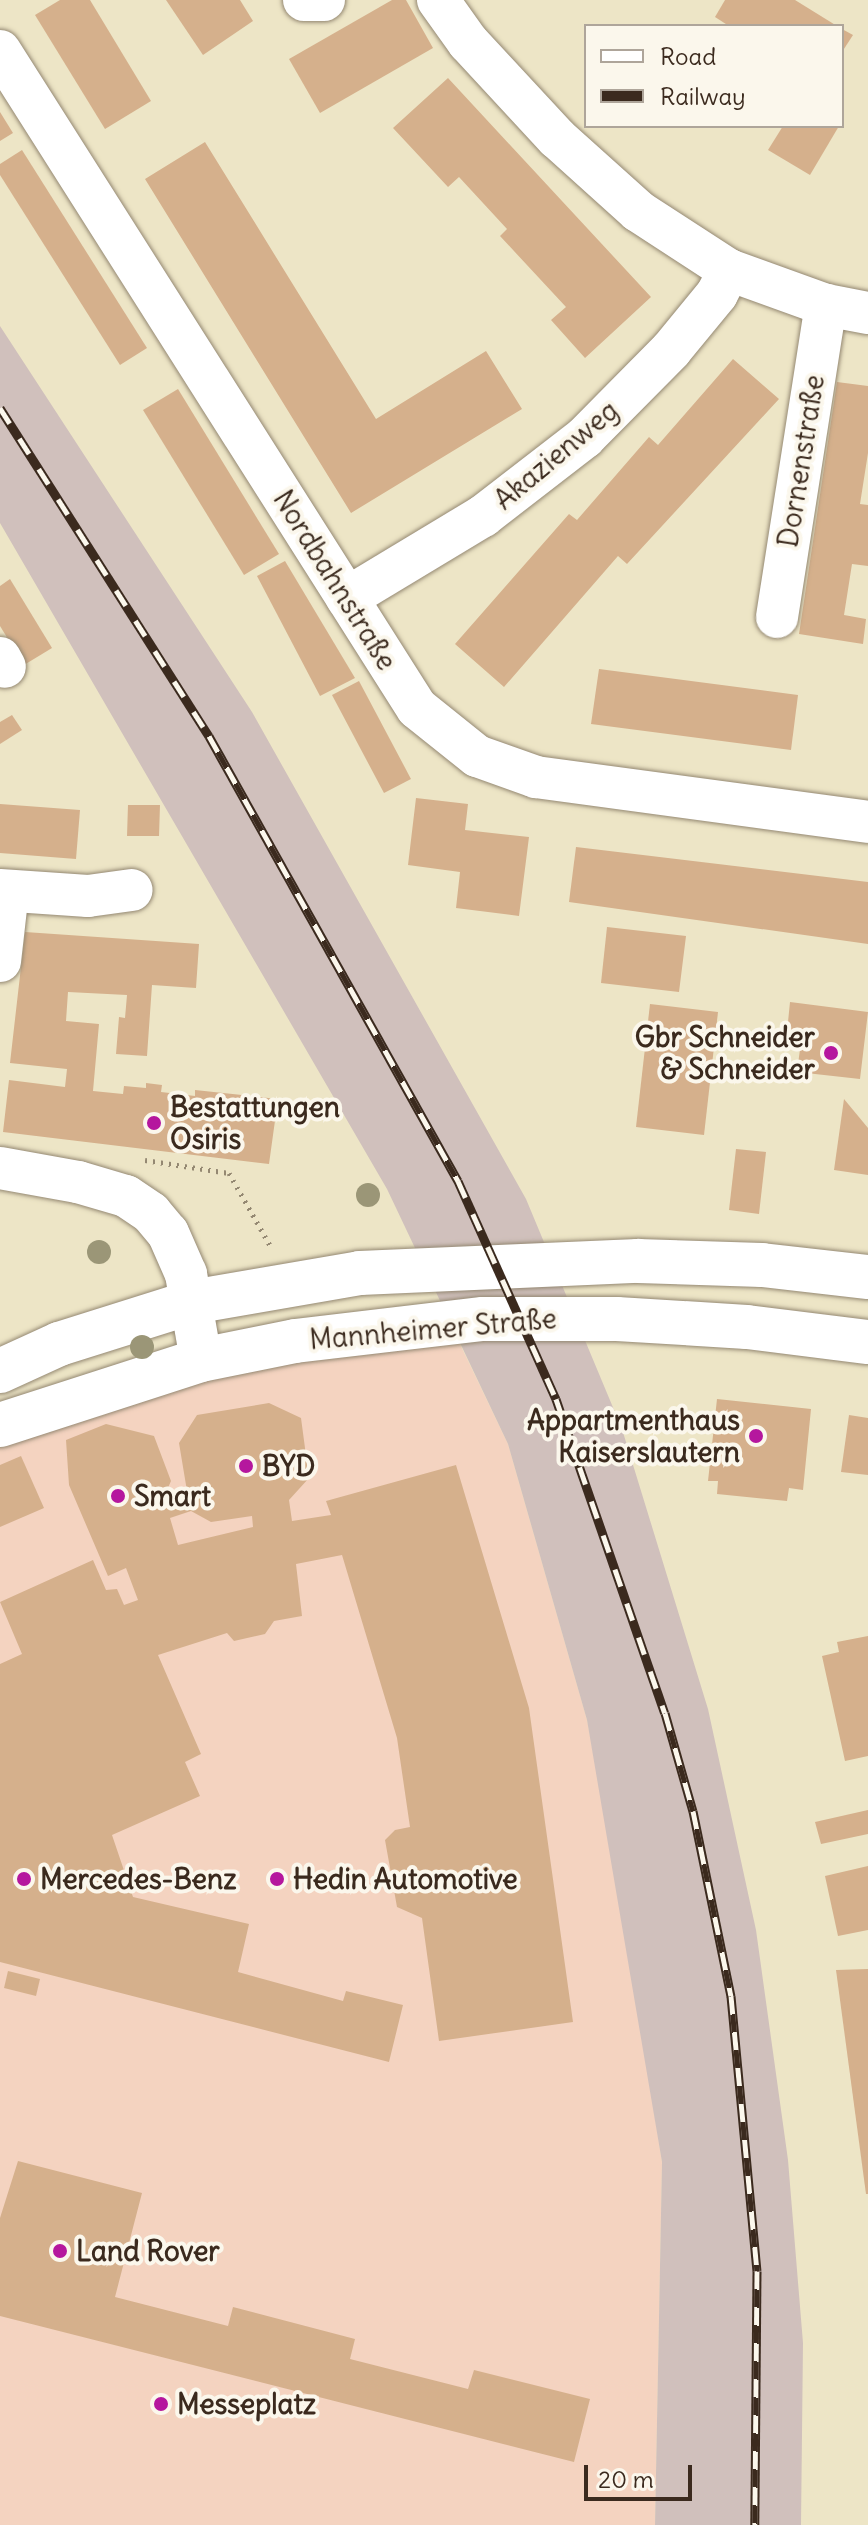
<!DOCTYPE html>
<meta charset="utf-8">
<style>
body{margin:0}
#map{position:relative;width:868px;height:2525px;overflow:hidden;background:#ede5c6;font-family:Delius,sans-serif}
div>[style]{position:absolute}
.built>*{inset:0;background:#f4d3c0}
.industrial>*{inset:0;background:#d0c0bc}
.building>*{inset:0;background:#d5b08c}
.path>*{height:5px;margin-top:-2.5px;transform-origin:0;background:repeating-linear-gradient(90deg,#948872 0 2px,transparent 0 8px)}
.roads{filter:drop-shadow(0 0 2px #948872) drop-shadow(0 0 2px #948872)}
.minor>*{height:42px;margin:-21px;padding:0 21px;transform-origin:21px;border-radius:21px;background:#fff}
.major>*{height:44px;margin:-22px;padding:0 22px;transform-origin:22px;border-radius:22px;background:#fff}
.rail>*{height:9px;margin-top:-4.5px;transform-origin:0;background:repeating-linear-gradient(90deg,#fbf7ec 0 18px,#3b2a1e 0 36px);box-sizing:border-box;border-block:2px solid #3b2a1e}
.trees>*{width:24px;height:24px;margin:-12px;border-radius:50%;background:#9b9677}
.dots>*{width:22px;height:22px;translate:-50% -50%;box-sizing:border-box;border:4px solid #fbf7ec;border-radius:50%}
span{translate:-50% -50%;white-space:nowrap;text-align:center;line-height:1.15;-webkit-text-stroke:8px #fbf7ec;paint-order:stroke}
.street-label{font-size:28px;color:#3b2a1e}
.poi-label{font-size:28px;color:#3b2a1e;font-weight:700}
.right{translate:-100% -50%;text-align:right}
.left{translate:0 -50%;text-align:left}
.legend{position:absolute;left:584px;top:24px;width:260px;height:104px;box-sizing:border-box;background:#fbf7ec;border:2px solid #aea59a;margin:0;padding:10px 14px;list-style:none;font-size:24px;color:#3b2a1e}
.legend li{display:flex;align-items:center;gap:16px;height:40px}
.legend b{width:40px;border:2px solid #aea59a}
.scale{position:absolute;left:584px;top:2465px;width:108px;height:36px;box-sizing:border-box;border:4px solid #3b2a1e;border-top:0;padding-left:10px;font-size:24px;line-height:28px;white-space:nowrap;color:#3b2a1e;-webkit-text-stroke:6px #fbf7ec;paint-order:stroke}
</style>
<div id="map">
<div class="built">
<div style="clip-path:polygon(457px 1338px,508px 1444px,587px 1720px,625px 1924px,662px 2162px,655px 2525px,0 2525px,0 1439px,270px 1362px)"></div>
</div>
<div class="industrial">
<div style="clip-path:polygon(0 326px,252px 712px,526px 1199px,622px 1429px,708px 1709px,756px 1930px,788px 2160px,803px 2343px,801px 2525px,655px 2525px,662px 2162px,587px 1720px,508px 1444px,387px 1189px,0 523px)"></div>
</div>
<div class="building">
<div style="clip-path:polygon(60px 0,90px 0,151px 101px,105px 129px,35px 15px)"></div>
<div style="clip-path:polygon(166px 0,240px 0,253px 21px,203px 55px)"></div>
<div style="clip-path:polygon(392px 0,406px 0,433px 48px,320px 113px,289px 59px)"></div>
<div style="clip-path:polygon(725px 0,795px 0,837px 26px,729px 26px,715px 17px)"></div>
<div style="clip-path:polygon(842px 29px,853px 35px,842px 52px)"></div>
<div style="clip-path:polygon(448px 78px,651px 297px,585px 358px,551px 320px,566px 307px,500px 236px,507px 229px,459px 177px,448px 187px,393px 128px)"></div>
<div style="clip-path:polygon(0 112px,13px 133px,0 141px)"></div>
<div style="clip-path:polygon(783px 126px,839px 126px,810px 175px,768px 150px)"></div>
<div style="clip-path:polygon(205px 142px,376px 419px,486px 351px,522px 409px,351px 513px,145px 179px)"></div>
<div style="clip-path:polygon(22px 150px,147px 348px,120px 365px,0 175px,0 164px)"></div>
<div style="clip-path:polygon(733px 359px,779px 399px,627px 564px,618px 556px,504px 687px,455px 644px,569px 514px,577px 520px,649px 437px,658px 445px)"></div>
<div style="clip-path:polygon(837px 382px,868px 386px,868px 453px,860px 504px,868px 505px,868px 566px,852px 564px,844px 615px,866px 619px,863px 644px,799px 634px)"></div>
<div style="clip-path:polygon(178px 389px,279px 554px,244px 575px,143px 410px)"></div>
<div style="clip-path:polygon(285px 561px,355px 678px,320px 696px,257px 576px)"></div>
<div style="clip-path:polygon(10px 579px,52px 648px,24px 665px,0 626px,0 586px)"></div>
<div style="clip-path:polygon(599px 669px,798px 695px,791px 750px,591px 724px)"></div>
<div style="clip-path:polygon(359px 681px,411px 779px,384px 793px,332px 695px)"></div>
<div style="clip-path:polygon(12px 715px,22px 730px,0 744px,0 722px)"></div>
<div style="clip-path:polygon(416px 798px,468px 804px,465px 830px,529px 837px,519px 916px,456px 908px,460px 872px,408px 865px)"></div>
<div style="clip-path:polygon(0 804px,80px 810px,76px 859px,0 853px)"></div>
<div style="clip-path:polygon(128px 805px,160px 805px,159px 836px,127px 836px)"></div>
<div style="clip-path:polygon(576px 847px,868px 882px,868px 944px,569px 902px)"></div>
<div style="clip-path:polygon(607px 927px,686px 936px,679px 992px,601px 983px)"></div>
<div style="clip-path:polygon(25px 932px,199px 944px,196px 988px,152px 985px,147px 1056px,116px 1054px,119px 1017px,125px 1018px,127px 995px,68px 992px,66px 1021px,99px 1024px,93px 1091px,123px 1094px,124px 1086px,146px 1088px,146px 1083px,162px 1085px,161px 1092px,195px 1096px,195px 1090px,278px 1099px,269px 1164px,3px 1132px,9px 1080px,65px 1087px,67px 1069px,10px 1063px)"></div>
<div style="clip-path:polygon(790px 1002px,868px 1012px,860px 1079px,797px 1072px,802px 1034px,787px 1032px)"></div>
<div style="clip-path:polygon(650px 1004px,718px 1012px,704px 1135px,636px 1127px)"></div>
<div style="clip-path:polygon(844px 1099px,868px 1128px,868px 1175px,834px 1170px)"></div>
<div style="clip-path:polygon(736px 1149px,766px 1152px,759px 1214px,729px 1210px)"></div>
<div style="clip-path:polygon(717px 1399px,811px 1409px,803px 1490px,789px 1488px,787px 1501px,717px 1494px,718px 1481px,708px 1481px)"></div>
<div style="clip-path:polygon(evenodd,269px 1403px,301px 1418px,309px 1478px,289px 1500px,292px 1521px,331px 1515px,326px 1501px,456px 1465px,529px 1708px,573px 2022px,439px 2041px,422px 1918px,397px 1907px,385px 1840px,395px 1830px,410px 1827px,397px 1738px,342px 1555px,296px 1564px,302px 1616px,274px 1621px,265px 1634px,234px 1641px,227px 1633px,158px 1655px,201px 1754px,185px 1762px,200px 1796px,112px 1835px,133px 1897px,249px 1924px,238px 1972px,343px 2001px,346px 1991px,403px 2005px,389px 2062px,0 1962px,0 1664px,22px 1654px,0 1602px,93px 1560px,106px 1590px,117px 1589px,124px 1605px,138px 1600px,126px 1568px,108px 1576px,69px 1485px,66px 1440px,106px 1424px,154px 1436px,171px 1481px,163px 1499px,187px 1491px,179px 1443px,197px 1415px,269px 1403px,191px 1511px,211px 1522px,252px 1516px,253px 1527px,178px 1545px,170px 1518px,191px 1511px)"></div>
<div style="clip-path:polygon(849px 1415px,868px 1418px,868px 1475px,841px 1472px)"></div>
<div style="clip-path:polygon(21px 1456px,44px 1508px,0 1527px,0 1465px)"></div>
<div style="clip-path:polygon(868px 1636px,868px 1756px,845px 1761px,822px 1656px,839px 1652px,837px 1642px)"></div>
<div style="clip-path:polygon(868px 1810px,868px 1834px,821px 1844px,815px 1822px)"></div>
<div style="clip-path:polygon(868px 1866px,868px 1930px,838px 1936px,825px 1876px)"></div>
<div style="clip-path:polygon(868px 1969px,868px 2194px,866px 2194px,836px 1970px)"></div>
<div style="clip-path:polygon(8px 1971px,40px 1979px,36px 1996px,4px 1988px)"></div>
<div style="clip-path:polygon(18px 2161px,142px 2193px,115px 2297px,228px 2326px,233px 2307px,355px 2339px,350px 2359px,468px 2389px,474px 2370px,590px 2399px,574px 2462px,0 2316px,0 2218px)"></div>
</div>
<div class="path">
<div style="left:145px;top:1160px;width:85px;rotate:8.8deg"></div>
<div style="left:229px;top:1173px;width:85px;rotate:60.4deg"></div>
</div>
<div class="roads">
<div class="minor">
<div style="left:304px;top:0;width:20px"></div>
<div style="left:438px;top:0;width:52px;rotate:54.5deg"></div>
<div style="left:468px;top:42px;width:131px;rotate:47.2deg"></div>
<div style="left:557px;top:138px;width:109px;rotate:42deg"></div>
<div style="left:638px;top:211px;width:108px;rotate:33deg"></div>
<div style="left:729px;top:270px;width:103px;rotate:19.8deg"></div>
<div style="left:826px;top:305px;width:43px;rotate:10.8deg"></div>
<div style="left:0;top:51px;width:778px;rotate:57.6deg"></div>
<div style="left:417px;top:708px;width:77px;rotate:38.7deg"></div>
<div style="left:477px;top:756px;width:63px;rotate:19.6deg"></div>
<div style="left:536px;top:777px;width:335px;rotate:7.7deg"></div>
<div style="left:347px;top:598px;width:159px;rotate:-31.1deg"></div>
<div style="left:483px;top:516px;width:128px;rotate:-37.7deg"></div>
<div style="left:584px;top:438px;width:124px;rotate:-45.3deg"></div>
<div style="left:671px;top:350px;width:72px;rotate:-50.6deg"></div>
<div style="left:717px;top:294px;width:27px;rotate:-63deg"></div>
<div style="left:777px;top:617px;width:316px;rotate:-81.1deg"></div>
<div style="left:0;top:658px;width:10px;rotate:61deg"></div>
<div style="left:0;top:890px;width:88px;rotate:3.9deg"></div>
<div style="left:88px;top:896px;width:44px;rotate:-7.8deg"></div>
<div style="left:0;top:961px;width:70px;rotate:-83.5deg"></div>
<div style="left:0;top:1168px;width:79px;rotate:10.2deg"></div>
<div style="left:78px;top:1182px;width:50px;rotate:16.3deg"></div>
<div style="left:126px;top:1196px;width:30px;rotate:34deg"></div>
<div style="left:151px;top:1213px;width:26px;rotate:50deg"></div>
<div style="left:168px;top:1233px;width:45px;rotate:66.3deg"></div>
<div style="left:186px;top:1274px;width:87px;rotate:80.1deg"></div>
</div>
<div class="major">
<div style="left:0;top:1371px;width:65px;rotate:-24.6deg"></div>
<div style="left:59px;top:1344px;width:139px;rotate:-17.5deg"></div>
<div style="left:192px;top:1302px;width:170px;rotate:-9.8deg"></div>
<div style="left:360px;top:1273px;width:278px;rotate:-2.5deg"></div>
<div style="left:638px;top:1261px;width:124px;rotate:1.8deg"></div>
<div style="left:762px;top:1265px;width:107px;rotate:6.5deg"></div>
<div style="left:0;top:1425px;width:211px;rotate:-17.9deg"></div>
<div style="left:201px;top:1360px;width:96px;rotate:-11.4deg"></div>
<div style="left:295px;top:1341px;width:189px;rotate:-6.7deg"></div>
<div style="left:483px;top:1319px;width:134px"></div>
<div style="left:617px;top:1319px;width:130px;rotate:3.5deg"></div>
<div style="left:747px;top:1327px;width:122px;rotate:7.1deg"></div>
</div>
</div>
<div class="rail">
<div style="left:0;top:408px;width:389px;rotate:57.5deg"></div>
<div style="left:209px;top:736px;width:510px;rotate:60.77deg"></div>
<div style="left:458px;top:1181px;width:239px;rotate:65.8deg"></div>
<div style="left:556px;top:1399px;width:332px;rotate:70.9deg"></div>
<div style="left:665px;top:1713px;width:102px;rotate:74.1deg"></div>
<div style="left:693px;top:1811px;width:189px;rotate:78.4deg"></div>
<div style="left:731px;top:1996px;width:276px;rotate:84.6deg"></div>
<div style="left:757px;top:2271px;width:254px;rotate:90.5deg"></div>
</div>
<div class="trees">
<div style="left:368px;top:1195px"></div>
<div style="left:99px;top:1252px"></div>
<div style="left:142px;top:1347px"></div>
</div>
<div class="dots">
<div style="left:831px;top:1053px;background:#b5179e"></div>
<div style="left:154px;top:1123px;background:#b5179e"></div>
<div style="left:756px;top:1436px;background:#b5179e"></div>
<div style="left:246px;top:1466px;background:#b5179e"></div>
<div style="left:118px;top:1496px;background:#b5179e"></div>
<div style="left:24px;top:1879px;background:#b5179e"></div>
<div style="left:277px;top:1879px;background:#b5179e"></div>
<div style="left:60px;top:2251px;background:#b5179e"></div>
<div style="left:161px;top:2404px;background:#b5179e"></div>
</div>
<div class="street-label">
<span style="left:556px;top:455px;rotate:-40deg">Akazienweg</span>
<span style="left:801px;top:461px;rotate:-81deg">Dornenstraße</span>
<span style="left:335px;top:580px;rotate:58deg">Nordbahnstraße</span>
<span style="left:433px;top:1329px;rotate:-5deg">Mannheimer Straße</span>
</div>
<div class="poi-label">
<span class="right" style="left:815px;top:1053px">Gbr Schneider<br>&amp; Schneider</span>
<span class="left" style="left:170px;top:1123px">Bestattungen<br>Osiris</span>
<span class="right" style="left:740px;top:1436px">Appartmenthaus<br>Kaiserslautern</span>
<span class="left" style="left:262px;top:1466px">BYD</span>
<span class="left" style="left:134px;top:1496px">Smart</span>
<span class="left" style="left:40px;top:1879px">Mercedes-Benz</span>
<span class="left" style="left:293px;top:1879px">Hedin Automotive</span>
<span class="left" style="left:76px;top:2251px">Land Rover</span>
<span class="left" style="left:177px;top:2404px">Messeplatz</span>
</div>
<ul class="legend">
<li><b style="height:10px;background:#fff"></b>Road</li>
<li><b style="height:10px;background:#3b2a1e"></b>Railway</li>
</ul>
<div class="scale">20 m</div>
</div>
